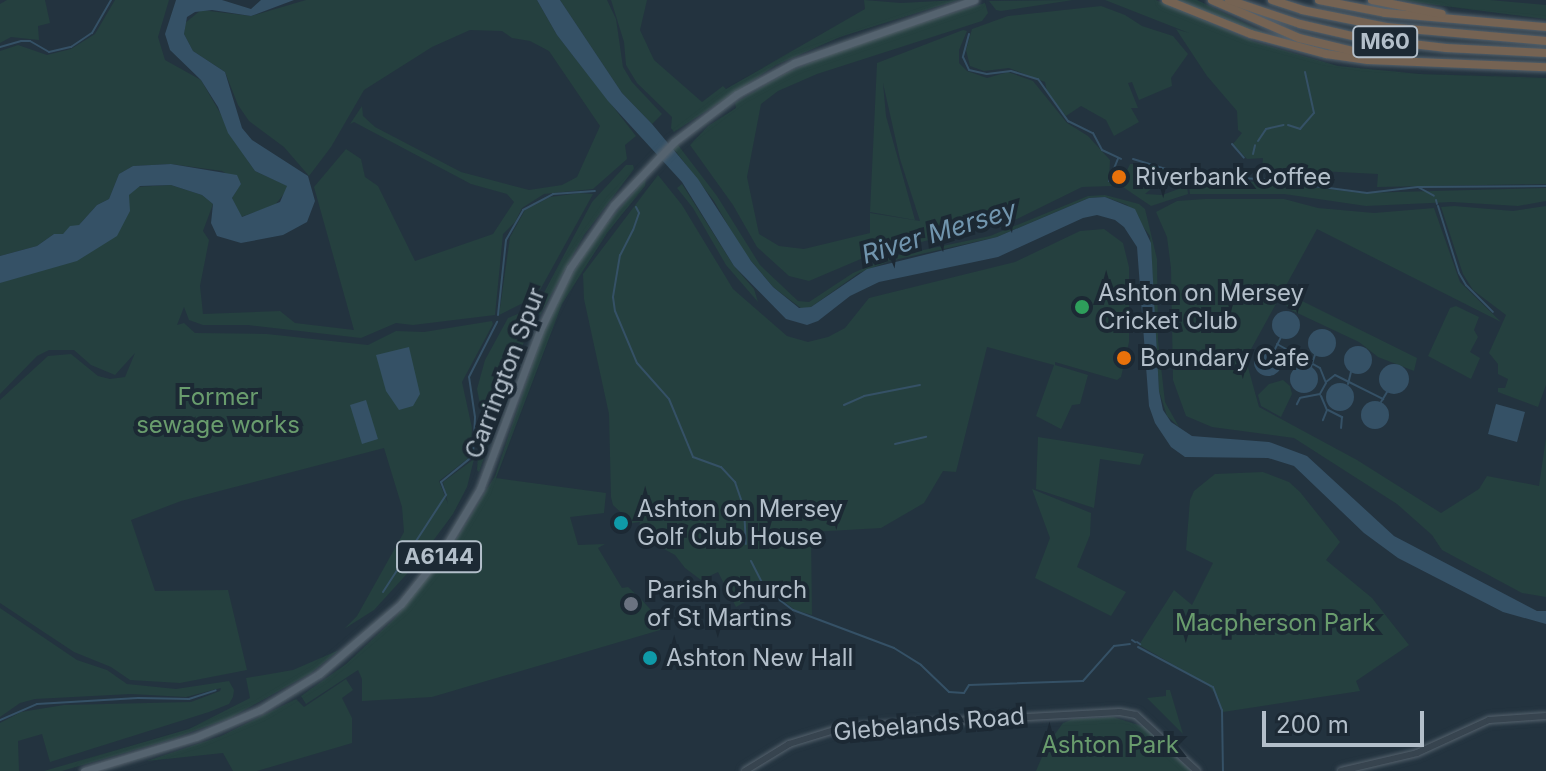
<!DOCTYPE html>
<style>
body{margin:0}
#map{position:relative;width:1546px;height:771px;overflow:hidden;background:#23333f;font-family:Inter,sans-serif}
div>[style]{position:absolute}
.green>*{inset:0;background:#25403f}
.water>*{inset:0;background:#355166}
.round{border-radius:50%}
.stream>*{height:2px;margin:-1px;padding:0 1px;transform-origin:1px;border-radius:1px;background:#355166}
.roads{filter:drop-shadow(0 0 2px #55626d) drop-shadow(0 0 2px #55626d)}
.minor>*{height:6px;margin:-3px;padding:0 3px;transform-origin:3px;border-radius:3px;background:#37444f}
.major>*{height:7px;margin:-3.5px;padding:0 3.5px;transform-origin:3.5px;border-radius:3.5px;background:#55636f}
.highway>*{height:8px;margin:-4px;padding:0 4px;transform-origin:4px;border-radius:4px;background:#756353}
.dots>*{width:22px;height:22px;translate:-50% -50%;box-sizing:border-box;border:4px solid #1c2934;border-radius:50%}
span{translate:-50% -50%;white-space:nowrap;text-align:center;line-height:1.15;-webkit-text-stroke:8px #1c2934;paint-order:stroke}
.shield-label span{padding:2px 6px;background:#1c2934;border:2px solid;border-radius:6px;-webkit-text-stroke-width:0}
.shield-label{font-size:22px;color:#b3bfca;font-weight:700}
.poi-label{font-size:24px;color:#b3bfca}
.left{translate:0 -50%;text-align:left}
.street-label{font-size:24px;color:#b3bfca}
.park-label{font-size:24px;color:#699c6d}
.water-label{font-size:26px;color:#7195ae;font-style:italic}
.scale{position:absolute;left:1262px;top:711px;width:162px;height:36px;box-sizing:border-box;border:4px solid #b3bfca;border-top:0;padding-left:10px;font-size:24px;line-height:28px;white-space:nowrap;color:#b3bfca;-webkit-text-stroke:6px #1c2934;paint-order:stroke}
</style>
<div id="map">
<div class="green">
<div style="clip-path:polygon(7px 0,45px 0,50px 23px,38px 26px,39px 40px,11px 37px,0 43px,0 4px)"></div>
<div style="clip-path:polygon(115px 0,169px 0,158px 37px,165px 60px,201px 80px,248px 161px,255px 171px,288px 186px,287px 190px,275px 205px,241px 217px,232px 198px,241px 183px,222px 171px,171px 164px,133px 166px,119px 174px,109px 199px,97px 205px,79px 225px,63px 234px,54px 234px,37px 246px,0 256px,0 51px,18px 45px,47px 55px,71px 49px,95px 34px)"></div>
<div style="clip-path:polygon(306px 0,537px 0,557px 35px,636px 136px,625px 145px,627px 159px,593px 189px,544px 194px,522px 208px,515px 222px,503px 234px,495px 315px,413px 325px,396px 323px,361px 338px,248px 325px,203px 325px,189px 320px,184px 307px,177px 325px,184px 323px,195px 333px,267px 334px,368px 345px,396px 331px,424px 332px,492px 321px,493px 324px,462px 382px,472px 428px,470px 457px,439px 481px,448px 504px,443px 482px,474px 459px,467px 487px,453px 514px,415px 565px,374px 610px,344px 629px,357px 616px,404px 532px,402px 507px,384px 448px,181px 501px,131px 520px,155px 591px,228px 590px,247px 670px,180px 683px,130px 680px,111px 667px,74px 652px,0 603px,0 400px,48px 356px,71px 354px,98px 376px,110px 379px,125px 377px,135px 353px,115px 375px,91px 365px,74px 350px,49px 350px,37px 356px,0 394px,0 283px,128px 206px,129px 195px,135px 187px,171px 185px,202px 195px,213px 204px,203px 231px,209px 240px,200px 286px,203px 314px,280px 311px,295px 323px,354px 330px,314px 187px,346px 149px,361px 159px,365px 177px,378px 186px,415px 261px,493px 234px,514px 202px,507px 194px,471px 184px,354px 122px,350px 124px,362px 106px,363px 116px,375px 127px,461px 172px,529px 190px,562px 185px,577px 177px,600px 126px,549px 51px,530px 41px,512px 38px,502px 31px,470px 30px,432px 47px,364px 90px,331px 147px,309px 176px,284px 147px,249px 121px,238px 105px,225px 72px,193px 51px,184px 34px,185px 23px,201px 10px,251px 16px)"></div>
<div style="clip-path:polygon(560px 0,607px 0,616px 19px,623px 67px,632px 82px,662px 114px,652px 124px,622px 93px)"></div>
<div style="clip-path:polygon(611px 0,647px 0,640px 30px,654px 60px,702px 102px,723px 86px,726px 89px,865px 9px,864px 0,901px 3px,958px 0,840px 37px,776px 65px,674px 132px,671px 128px,672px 117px,637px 83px,626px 65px,624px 42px)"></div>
<div style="clip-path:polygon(1073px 0,1001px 11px,996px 10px,989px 1px)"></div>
<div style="clip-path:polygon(1105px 0,1156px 0,1252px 41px,1338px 66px,1420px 74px,1546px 78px,1546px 184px,1377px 187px,1378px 174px,1262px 168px,1263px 158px,1247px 159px,1233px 144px,1242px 133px,1238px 130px,1237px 111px,1207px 76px,1176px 29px,1189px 33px)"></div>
<div style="clip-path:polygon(1173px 0,1197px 0,1280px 40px,1272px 38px)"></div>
<div style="clip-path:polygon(1397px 0,1490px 0,1546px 5px,1546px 19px)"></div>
<div style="clip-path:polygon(985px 3px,988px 13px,982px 21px,817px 74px,778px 91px,761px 104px,747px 177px,759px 234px,779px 246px,804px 249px,870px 233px,870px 213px,920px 221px,900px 159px,883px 83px,886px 116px,915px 220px,870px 212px,877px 63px,963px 30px,967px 31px,959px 50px,959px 63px,967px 71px,987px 78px,1008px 72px,1033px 81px,1067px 123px,1088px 136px,1110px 160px,1109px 181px,1112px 171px,1113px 186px,1082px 187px,1017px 219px,875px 253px,809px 281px,789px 276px,757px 247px,733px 205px,690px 145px,708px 126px,736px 108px,735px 103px,786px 73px,855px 44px)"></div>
<div style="clip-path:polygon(1101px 6px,1125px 15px,1142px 26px,1173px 36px,1188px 54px,1171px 78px,1172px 86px,1139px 100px,1132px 82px,1128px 83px,1138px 108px,1131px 108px,1139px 122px,1114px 136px,1106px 120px,1081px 106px,1066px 116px,1047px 92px,1045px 82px,1009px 68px,984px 71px,970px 66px,966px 50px,972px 29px,1008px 16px)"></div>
<div style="clip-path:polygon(678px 145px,717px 196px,760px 265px,798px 301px,809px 302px,853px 273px,890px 257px,990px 236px,1088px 196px,1105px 195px,1139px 204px,1145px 209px,1157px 259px,1158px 340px,1165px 402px,1179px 427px,1167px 416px,1159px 391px,1150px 236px,1127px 205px,1105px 197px,1089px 198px,997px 237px,890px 261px,859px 273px,811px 307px,802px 309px,773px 287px,742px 250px,714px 201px,673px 148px)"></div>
<div style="clip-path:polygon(1130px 164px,1149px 164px,1171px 172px,1145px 194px,1162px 195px,1187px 186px,1188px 194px,1151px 206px,1120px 185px)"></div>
<div style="clip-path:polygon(626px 165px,633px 165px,634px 169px,584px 235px,540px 315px,536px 307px,479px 472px,477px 470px,481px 409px,477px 389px,485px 360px,508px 318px,537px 306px,592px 202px)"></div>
<div style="clip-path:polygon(658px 175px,682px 205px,733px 289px,787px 336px,808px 342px,828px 337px,845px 328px,869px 298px,1015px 262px,1080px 231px,1104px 229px,1123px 243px,1129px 267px,1129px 342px,1121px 377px,1117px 380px,1055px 362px,1055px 365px,1088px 375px,1080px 404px,1072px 405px,1061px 429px,1036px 416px,1054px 365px,987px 347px,956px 472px,943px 471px,924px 503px,881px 528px,811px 532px,812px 615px,795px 610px,768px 589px,736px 607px,718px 572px,701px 580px,685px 568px,675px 555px,664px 549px,658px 532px,643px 535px,640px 541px,637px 536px,640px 522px,632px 523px,613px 505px,611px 497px,609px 414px,584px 299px,583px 274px)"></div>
<div style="clip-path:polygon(646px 178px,645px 186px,607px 233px,562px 304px,496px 478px,606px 493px,604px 513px,570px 517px,578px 545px,605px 544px,598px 548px,622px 588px,628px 587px,641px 599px,667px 628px,432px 697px,362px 701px,362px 679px,358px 670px,306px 704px,301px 696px,346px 664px,394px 619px,459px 535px,495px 476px,545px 327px,567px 283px,595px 237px)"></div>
<div style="clip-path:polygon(1201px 181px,1270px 182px,1361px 193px,1546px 188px,1546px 201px,1518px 206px,1452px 202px,1366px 206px,1284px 194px,1190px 194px,1189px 186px)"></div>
<div style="clip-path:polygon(682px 184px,734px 266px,754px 289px,758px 302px,726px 265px,693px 208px,677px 188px)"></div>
<div style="clip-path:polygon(580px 193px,593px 194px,540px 290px,535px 297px,499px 315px,510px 237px,525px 210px,550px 197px)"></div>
<div style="clip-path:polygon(1205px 199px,1284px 199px,1318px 208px,1374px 213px,1434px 208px,1460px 282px,1501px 322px,1317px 229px,1244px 362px,1246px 360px,1259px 407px,1357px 460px,1441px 513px,1479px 489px,1487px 476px,1539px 486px,1546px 438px,1546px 597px,1522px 593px,1442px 550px,1432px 535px,1397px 504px,1294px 438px,1212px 427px,1186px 416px,1173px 380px,1171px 268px,1167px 237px,1156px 212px,1177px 201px)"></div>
<div style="clip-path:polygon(1454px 206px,1513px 211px,1546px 206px,1546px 385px,1538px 407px,1498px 392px,1498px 388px,1505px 388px,1508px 379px,1498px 374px,1498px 364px,1489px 353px,1506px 315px,1473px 290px,1463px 274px,1441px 207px)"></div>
<div style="clip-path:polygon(1288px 294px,1417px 358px,1414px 371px,1378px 357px,1359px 342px,1291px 310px,1284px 303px)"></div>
<div style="clip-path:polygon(1456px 306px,1479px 317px,1474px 330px,1478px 337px,1470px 352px,1480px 358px,1471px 379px,1428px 356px,1450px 308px)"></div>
<div style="clip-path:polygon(1283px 380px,1290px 386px,1292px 394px,1281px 417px,1261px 406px,1258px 395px,1269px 384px)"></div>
<div style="clip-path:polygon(1038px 437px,1108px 448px,1144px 454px,1140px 465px,1100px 459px,1094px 508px,1036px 489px)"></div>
<div style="clip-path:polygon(1263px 472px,1289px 482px,1300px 492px,1340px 542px,1326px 560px,1372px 598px,1409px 645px,1356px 681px,1360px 691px,1223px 712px,1218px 697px,1207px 684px,1139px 645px,1174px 590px,1192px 605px,1213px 563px,1186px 550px,1190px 500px,1194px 491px,1215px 474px)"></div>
<div style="clip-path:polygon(1032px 489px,1091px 513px,1090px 535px,1077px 567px,1126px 592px,1111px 616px,1035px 578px,1050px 538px)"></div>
<div style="clip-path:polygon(0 608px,77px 660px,107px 670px,127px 684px,176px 689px,229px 681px,234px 690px,233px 697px,229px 704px,209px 712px,50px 762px,42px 734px,18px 741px,19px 771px,0 771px,0 723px,21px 712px,64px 705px,191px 702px,220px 691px,221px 688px,186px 697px,131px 694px,35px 699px,20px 703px,0 717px)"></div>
<div style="clip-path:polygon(339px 650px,311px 673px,230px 718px,169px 740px,62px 771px,44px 771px,189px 729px,250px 698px,246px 678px,293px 670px)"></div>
<div style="clip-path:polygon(346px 679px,353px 690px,342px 698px,352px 718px,352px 743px,257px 771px,233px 771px,223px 753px,147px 761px,221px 736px,296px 699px,304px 707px)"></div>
<div style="clip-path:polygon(1166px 690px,1170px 690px,1183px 734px,1147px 698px,1166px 696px)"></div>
<div style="clip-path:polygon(1113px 717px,1145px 727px,1191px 771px,1036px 771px,1047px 745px,1063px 723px,1073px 719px)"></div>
</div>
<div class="water">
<div style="clip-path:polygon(176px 0,222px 0,251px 9px,261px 0,294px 0,251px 16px,212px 10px,195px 12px,187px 17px,184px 34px,193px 51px,225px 72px,242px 128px,252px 140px,308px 176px,315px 201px,307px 222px,283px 235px,241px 243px,217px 236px,211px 223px,213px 204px,202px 195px,171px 185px,140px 186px,129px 195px,130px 211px,117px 236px,77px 261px,0 283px,0 256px,37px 246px,54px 234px,63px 234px,70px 226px,79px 225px,97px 205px,109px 199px,119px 174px,133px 166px,171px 164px,237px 175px,241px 184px,232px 198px,242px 217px,280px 202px,287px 186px,255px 171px,228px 133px,218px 107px,201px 80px,170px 50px,165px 34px)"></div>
<div style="clip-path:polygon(537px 0,560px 0,622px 93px,652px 124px,698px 179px,751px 261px,773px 287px,799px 308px,811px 307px,867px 269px,997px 237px,1089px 198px,1105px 197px,1135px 209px,1151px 243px,1159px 391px,1163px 410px,1171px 422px,1192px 436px,1269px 442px,1307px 456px,1394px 536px,1537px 611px,1546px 611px,1546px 624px,1503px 612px,1398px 558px,1364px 533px,1294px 466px,1268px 458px,1185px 457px,1171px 447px,1155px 423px,1149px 406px,1137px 247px,1124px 227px,1115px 220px,1097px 215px,1083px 218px,998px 257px,879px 282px,850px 296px,818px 321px,807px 325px,786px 319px,734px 266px,682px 182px,608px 101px,557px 35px)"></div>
<div class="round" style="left:1272px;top:311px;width:28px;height:28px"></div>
<div class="round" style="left:1308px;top:329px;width:28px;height:28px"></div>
<div class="round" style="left:1344px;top:346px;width:28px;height:28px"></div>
<div style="clip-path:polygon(409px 347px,420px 394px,413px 406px,399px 410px,386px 391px,376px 355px)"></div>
<div class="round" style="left:1254px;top:348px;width:28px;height:28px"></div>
<div class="round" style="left:1379px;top:364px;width:30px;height:30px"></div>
<div class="round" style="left:1290px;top:365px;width:28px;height:28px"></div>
<div class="round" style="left:1326px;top:383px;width:28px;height:28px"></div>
<div style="clip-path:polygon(366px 400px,378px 439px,362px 444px,350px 405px)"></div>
<div class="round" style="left:1361px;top:401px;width:28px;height:28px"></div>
<div style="clip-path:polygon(1496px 404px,1525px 412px,1517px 442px,1488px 434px)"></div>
</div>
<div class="stream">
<div style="left:969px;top:34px;width:24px;rotate:105deg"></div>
<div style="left:963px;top:57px;width:14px;rotate:65deg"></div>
<div style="left:969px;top:70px;width:18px;rotate:13deg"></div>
<div style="left:987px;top:74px;width:24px;rotate:-7deg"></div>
<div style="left:1011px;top:71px;width:28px;rotate:17deg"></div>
<div style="left:1038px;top:79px;width:52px;rotate:54.5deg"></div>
<div style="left:1068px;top:121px;width:28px;rotate:26deg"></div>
<div style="left:1093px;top:133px;width:19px;rotate:62deg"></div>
<div style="left:1102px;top:150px;width:21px;rotate:25deg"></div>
<div style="left:0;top:47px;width:22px;rotate:-16deg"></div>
<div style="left:21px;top:41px;width:9px"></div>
<div style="left:30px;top:41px;width:22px;rotate:30deg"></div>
<div style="left:49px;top:52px;width:23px;rotate:-13deg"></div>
<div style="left:71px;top:47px;width:25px;rotate:-34deg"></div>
<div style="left:92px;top:33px;width:38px;rotate:-60deg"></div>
<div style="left:1288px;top:125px;width:13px;rotate:18deg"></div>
<div style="left:1300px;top:129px;width:21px;rotate:-49deg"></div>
<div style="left:1314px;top:113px;width:42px;rotate:-102.4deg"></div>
<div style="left:1258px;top:141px;width:14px;rotate:-56deg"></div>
<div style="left:1266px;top:129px;width:18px;rotate:-13deg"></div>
<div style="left:1232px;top:144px;width:18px;rotate:49deg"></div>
<div style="left:1253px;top:154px;width:9px;rotate:-77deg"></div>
<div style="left:1133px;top:159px;width:48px;rotate:16.9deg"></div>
<div style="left:1191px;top:176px;width:70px;rotate:2.5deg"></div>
<div style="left:1261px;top:179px;width:107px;rotate:7.5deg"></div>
<div style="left:1367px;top:193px;width:51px;rotate:-6.7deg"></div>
<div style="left:1418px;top:187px;width:128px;rotate:-0.4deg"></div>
<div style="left:1109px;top:181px;width:24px;rotate:-68deg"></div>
<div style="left:1418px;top:187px;width:18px;rotate:29deg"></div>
<div style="left:1436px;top:200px;width:4px;rotate:76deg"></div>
<div style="left:1438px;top:206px;width:70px;rotate:72.6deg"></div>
<div style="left:1459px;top:273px;width:14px;rotate:60deg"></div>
<div style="left:1466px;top:285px;width:38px;rotate:45deg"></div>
<div style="left:636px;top:207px;width:7px;rotate:63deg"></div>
<div style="left:639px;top:213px;width:18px;rotate:109deg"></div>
<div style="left:633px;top:230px;width:28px;rotate:117deg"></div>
<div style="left:620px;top:255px;width:43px;rotate:99.5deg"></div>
<div style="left:613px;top:297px;width:14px;rotate:82deg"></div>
<div style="left:615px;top:311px;width:56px;rotate:67.1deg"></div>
<div style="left:637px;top:363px;width:48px;rotate:48.4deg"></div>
<div style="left:669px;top:399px;width:63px;rotate:67.5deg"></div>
<div style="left:693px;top:457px;width:30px;rotate:20deg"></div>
<div style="left:721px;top:467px;width:21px;rotate:47deg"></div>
<div style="left:735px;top:482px;width:28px;rotate:71deg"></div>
<div style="left:744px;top:508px;width:36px;rotate:87deg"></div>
<div style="left:498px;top:315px;width:75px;rotate:-83.9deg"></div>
<div style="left:506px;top:240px;width:34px;rotate:-60deg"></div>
<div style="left:523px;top:210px;width:34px;rotate:-28deg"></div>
<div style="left:553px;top:194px;width:42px;rotate:-4.1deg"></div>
<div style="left:1277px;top:344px;width:49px;rotate:29.2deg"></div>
<div style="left:1320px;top:368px;width:16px;rotate:68deg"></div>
<div style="left:1326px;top:383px;width:13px;rotate:119deg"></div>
<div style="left:1320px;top:394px;width:20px;rotate:169deg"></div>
<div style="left:1300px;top:398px;width:7px;rotate:117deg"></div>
<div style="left:1275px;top:349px;width:13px;rotate:-63deg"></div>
<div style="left:1311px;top:367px;width:13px;rotate:-72deg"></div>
<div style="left:1326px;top:382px;width:11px;rotate:-38deg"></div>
<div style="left:1335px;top:375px;width:54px;rotate:26.6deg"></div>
<div style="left:1348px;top:384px;width:12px;rotate:-76deg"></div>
<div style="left:1321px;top:396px;width:15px;rotate:67deg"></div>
<div style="left:1327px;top:410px;width:11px;rotate:112deg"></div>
<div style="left:1381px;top:402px;width:12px;rotate:-59deg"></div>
<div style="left:844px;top:405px;width:22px;rotate:-24deg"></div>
<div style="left:864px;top:396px;width:57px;rotate:-11.1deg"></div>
<div style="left:1328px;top:410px;width:16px;rotate:27deg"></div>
<div style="left:1342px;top:417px;width:11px;rotate:95deg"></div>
<div style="left:895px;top:444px;width:32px;rotate:-13deg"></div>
<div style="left:751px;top:561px;width:31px;rotate:63deg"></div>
<div style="left:765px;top:589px;width:35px;rotate:37deg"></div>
<div style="left:793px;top:610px;width:108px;rotate:20.6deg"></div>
<div style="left:894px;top:648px;width:32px;rotate:32deg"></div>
<div style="left:921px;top:665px;width:39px;rotate:44deg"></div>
<div style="left:949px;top:692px;width:15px;rotate:4deg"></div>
<div style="left:964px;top:693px;width:9px;rotate:-58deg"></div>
<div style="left:969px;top:685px;width:114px;rotate:-2deg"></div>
<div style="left:1083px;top:681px;width:47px;rotate:-48.5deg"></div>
<div style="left:1114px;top:646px;width:16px;rotate:-7deg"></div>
<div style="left:383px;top:592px;width:116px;rotate:-57deg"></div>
<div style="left:446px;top:495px;width:14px;rotate:-111deg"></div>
<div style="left:441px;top:482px;width:41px;rotate:-39.1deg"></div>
<div style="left:473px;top:456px;width:39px;rotate:-87deg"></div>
<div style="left:475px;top:417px;width:40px;rotate:-98.5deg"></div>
<div style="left:469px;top:377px;width:62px;rotate:-63deg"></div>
<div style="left:1132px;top:640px;width:4px;rotate:34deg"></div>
<div style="left:1137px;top:642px;width:4px;rotate:34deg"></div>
<div style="left:1138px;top:647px;width:85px;rotate:28.1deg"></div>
<div style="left:1213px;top:687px;width:25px;rotate:69deg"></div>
<div style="left:1222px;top:710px;width:61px;rotate:89.1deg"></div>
<div style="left:0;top:720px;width:40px;rotate:-23.4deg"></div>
<div style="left:37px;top:704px;width:101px;rotate:-3.4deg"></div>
<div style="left:138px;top:698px;width:51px;rotate:1.1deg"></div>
<div style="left:189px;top:699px;width:28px;rotate:-18deg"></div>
</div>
<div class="roads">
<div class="minor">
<div style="left:745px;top:771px;width:52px;rotate:-31.5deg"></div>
<div style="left:789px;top:744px;width:58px;rotate:-17.2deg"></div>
<div style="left:844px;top:727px;width:276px;rotate:-3.1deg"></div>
<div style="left:1120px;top:712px;width:16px;rotate:11deg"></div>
<div style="left:1136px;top:715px;width:83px;rotate:42.6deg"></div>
<div style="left:1341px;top:771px;width:78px;rotate:-13.3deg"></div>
<div style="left:1417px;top:753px;width:79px;rotate:-24.6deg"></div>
<div style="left:1489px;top:720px;width:57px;rotate:-4deg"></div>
</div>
<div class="major">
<div style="left:84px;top:771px;width:117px;rotate:-16.9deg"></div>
<div style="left:196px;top:737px;width:69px;rotate:-22.9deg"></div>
<div style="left:260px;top:710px;width:69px;rotate:-31.4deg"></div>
<div style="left:319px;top:674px;width:108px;rotate:-40.5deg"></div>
<div style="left:401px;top:604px;width:64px;rotate:-51.3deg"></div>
<div style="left:441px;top:554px;width:76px;rotate:-59deg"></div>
<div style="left:480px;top:489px;width:170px;rotate:-69.3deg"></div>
<div style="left:540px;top:330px;width:69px;rotate:-64.2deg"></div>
<div style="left:570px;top:268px;width:77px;rotate:-55.1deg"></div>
<div style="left:614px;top:205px;width:87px;rotate:-46.4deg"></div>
<div style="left:674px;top:142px;width:79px;rotate:-37.3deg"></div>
<div style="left:737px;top:94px;width:65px;rotate:-28.5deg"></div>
<div style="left:794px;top:63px;width:191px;rotate:-19.3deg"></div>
</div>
<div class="highway">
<div style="left:1166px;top:0;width:92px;rotate:21.8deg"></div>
<div style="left:1251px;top:34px;width:78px;rotate:14.9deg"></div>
<div style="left:1326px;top:54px;width:42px;rotate:8.1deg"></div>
<div style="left:1368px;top:60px;width:178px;rotate:2.3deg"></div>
<div style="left:1212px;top:0;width:95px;rotate:23.6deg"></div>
<div style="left:1299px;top:38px;width:73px;rotate:13.5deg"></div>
<div style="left:1229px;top:0;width:75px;rotate:18.7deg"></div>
<div style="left:1300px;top:24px;width:63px;rotate:12.9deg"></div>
<div style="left:1361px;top:38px;width:86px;rotate:6.7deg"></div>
<div style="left:1446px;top:48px;width:100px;rotate:2.9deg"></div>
<div style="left:1272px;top:0;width:32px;rotate:18deg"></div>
<div style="left:1302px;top:10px;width:86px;rotate:11.4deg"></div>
<div style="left:1386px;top:27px;width:161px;rotate:5deg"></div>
<div style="left:1319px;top:0;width:67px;rotate:11.1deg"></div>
<div style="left:1385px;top:13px;width:162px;rotate:5deg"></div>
<div style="left:1372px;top:0;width:71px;rotate:11.3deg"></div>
</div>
</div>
<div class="dots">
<div style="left:1119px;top:177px;background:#e8710a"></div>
<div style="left:1082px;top:307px;background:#2e9e5b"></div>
<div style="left:1124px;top:358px;background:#e8710a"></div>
<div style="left:621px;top:523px;background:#0f9aa8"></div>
<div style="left:631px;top:604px;background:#6b7280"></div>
<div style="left:650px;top:658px;background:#0f9aa8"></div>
</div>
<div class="shield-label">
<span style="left:1385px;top:42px">M60</span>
<span style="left:439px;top:557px">A6144</span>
</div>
<div class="poi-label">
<span class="left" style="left:1135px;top:177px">Riverbank Coffee</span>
<span class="left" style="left:1098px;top:307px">Ashton on Mersey<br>Cricket Club</span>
<span class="left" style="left:1140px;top:358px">Boundary Cafe</span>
<span class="left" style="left:637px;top:523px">Ashton on Mersey<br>Golf Club House</span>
<span class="left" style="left:647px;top:604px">Parish Church<br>of St Martins</span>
<span class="left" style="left:666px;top:658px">Ashton New Hall</span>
</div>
<div class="street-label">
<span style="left:505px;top:373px;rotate:-69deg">Carrington Spur</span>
<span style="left:929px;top:724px;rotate:-5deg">Glebelands Road</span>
</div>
<div class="park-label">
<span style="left:218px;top:411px">Former<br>sewage works</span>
<span style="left:1275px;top:623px">Macpherson Park</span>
<span style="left:1110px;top:745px">Ashton Park</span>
</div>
<div class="water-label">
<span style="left:939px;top:232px;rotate:-17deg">River Mersey</span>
</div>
<div class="scale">200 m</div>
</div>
